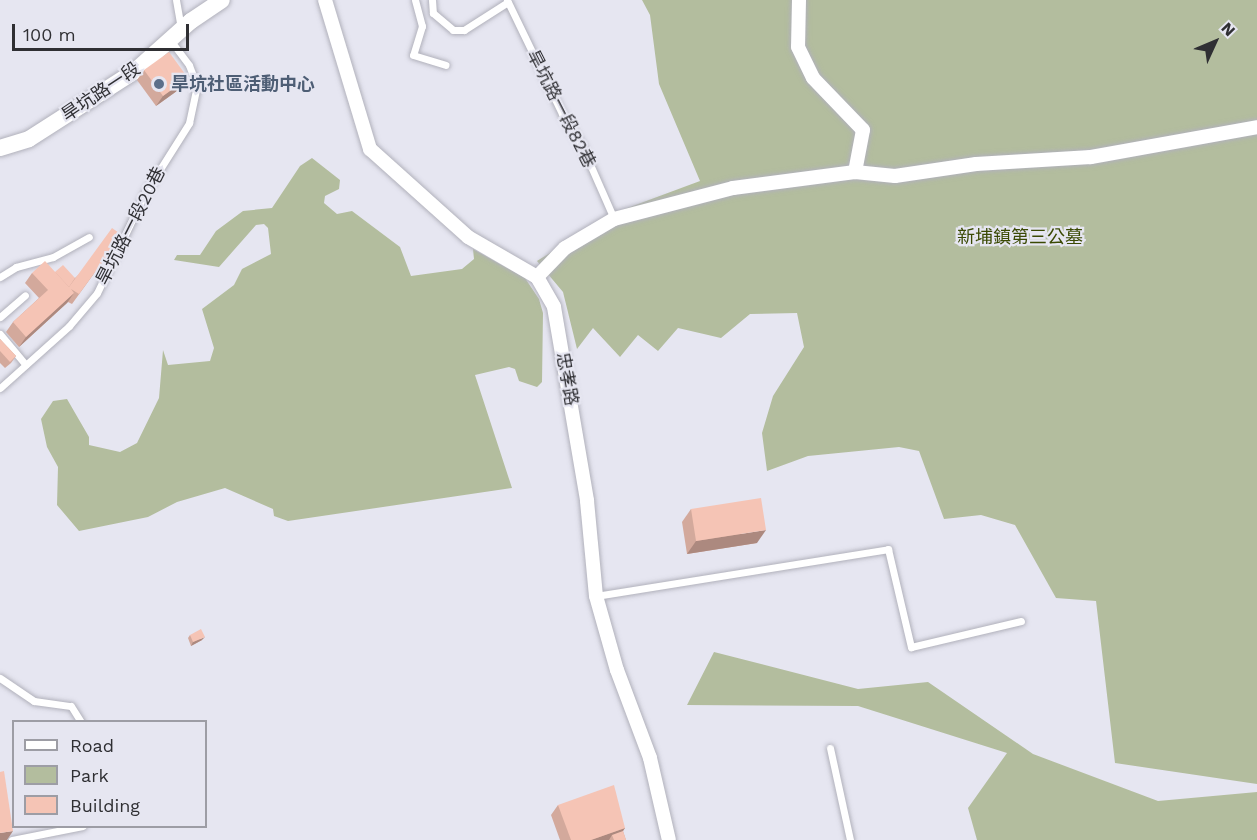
<!DOCTYPE html>
<meta charset="utf-8">
<style>
body{margin:0}
#map{position:relative;width:1257px;height:840px;overflow:hidden;background:#e6e6f1;font-family:"Work Sans","Noto Sans TC",sans-serif}
div>[style]{position:absolute}
.green>*{inset:0;background:#b3bd9e}
.roads{filter:drop-shadow(0 0 2px #b1b1bb) drop-shadow(0 0 2px #b1b1bb)}
.service>*{height:7px;margin:-3.5px;padding:0 3.5px;transform-origin:3.5px;border-radius:3.5px;background:#fff}
.minor>*{height:14px;margin:-7px;padding:0 7px;transform-origin:7px;border-radius:7px;background:#fff}
.tertiary>*{height:16px;margin:-8px;padding:0 8px;transform-origin:8px;border-radius:8px;background:#fff}
.wall>*{inset:0;background:#d3a99c}
.shaded-wall>*{inset:0;background:#ac897f}
.building>*{inset:0;background:#f5c4b5}
.dots>*{width:16px;height:16px;translate:-50% -50%;box-sizing:border-box;border:3px solid #e6e6f1;border-radius:50%}
span{translate:-50% -50%;white-space:nowrap;text-align:center;line-height:1.15;-webkit-text-stroke:4.5px #e6e6f1;paint-order:stroke}
.service-label{font-size:18px;color:#4e5e75;font-weight:700}
.left{translate:0 -50%;text-align:left}
.street-label{font-size:18px;color:#2f2f33}
.park-label{font-size:18px;color:#3a4903}
.legend{position:absolute;left:12px;top:720px;width:195px;height:108px;box-sizing:border-box;background:#e6e6f1;border:2px solid #9d9da5;margin:0;padding:8px 10px;list-style:none;font-size:18px;color:#2f2f33}
.legend li{display:flex;align-items:center;gap:12px;height:30px}
.legend b{width:30px;border:2px solid #9d9da5}
.north{position:absolute;left:1185px;top:12px;width:60px;height:60px;-webkit-text-stroke:4px #e6e6f1;paint-order:stroke;rotate:46deg;font-size:16px;font-weight:700;line-height:24px;text-align:center;color:#2f2f33}
.north::after{content:'';display:block;margin:auto;width:21px;height:27px;background:#2f2f33;clip-path:polygon(50% 0,100% 100%,50% 72%,0 100%)}
.scale{position:absolute;left:12px;top:24px;width:177px;height:27px;box-sizing:border-box;border:3px solid #2f2f33;border-top:0;padding-left:8px;font-size:18px;line-height:21px;white-space:nowrap;color:#2f2f33;-webkit-text-stroke:4px #e6e6f1;paint-order:stroke}
</style>
<div id="map">
<div class="green">
<div style="clip-path:polygon(642px 0,1257px 0,1257px 784px,1115px 763px,1096px 601px,1056px 598px,1015px 525px,981px 515px,944px 519px,919px 451px,899px 447px,808px 456px,767px 471px,762px 433px,773px 396px,804px 347px,797px 313px,750px 314px,721px 338px,678px 328px,658px 351px,638px 335px,620px 357px,593px 328px,577px 349px,563px 292px,537px 261px,614px 213px,700px 181px,659px 84px,650px 15px)"></div>
<div style="clip-path:polygon(312px 158px,340px 180px,339px 189px,325px 196px,324px 203px,337px 214px,352px 211px,400px 247px,411px 276px,462px 269px,474px 259px,473px 249px,525px 278px,539px 299px,543px 313px,542px 382px,537px 387px,519px 381px,515px 369px,509px 367px,475px 375px,512px 488px,288px 521px,274px 516px,273px 509px,225px 488px,177px 502px,148px 517px,79px 531px,57px 505px,58px 467px,47px 447px,41px 419px,53px 401px,67px 399px,89px 437px,89px 445px,120px 452px,137px 443px,159px 398px,163px 350px,168px 365px,210px 361px,214px 348px,202px 309px,234px 285px,242px 269px,271px 254px,268px 228px,264px 224px,256px 225px,219px 267px,174px 260px,177px 255px,200px 255px,216px 231px,243px 211px,272px 208px,300px 166px)"></div>
<div style="clip-path:polygon(714px 652px,858px 689px,928px 682px,1033px 754px,1158px 801px,1257px 792px,1257px 840px,977px 840px,968px 808px,1007px 753px,858px 706px,687px 705px)"></div>
</div>
<div class="roads">
<div class="service">
<div style="left:176px;top:0;width:27px;rotate:80deg"></div>
<div style="left:415px;top:0;width:27px;rotate:75deg"></div>
<div style="left:422px;top:26px;width:30px;rotate:107deg"></div>
<div style="left:413px;top:55px;width:34px;rotate:17deg"></div>
<div style="left:432px;top:0;width:13px;rotate:86deg"></div>
<div style="left:433px;top:13px;width:26px;rotate:40deg"></div>
<div style="left:453px;top:30px;width:11px"></div>
<div style="left:464px;top:30px;width:52px;rotate:-32.5deg"></div>
<div style="left:507px;top:0;width:127px;rotate:64.2deg"></div>
<div style="left:562px;top:114px;width:38px;rotate:58deg"></div>
<div style="left:582px;top:146px;width:80px;rotate:66.3deg"></div>
<div style="left:0;top:277px;width:19px;rotate:-32deg"></div>
<div style="left:16px;top:267px;width:38px;rotate:-15deg"></div>
<div style="left:53px;top:257px;width:41px;rotate:-29.1deg"></div>
<div style="left:0;top:317px;width:33px;rotate:-41deg"></div>
<div style="left:0;top:334px;width:40px;rotate:50deg"></div>
<div style="left:0;top:388px;width:93px;rotate:-41.9deg"></div>
<div style="left:69px;top:326px;width:43px;rotate:-49.7deg"></div>
<div style="left:97px;top:293px;width:111px;rotate:-64.4deg"></div>
<div style="left:145px;top:193px;width:83px;rotate:-57.8deg"></div>
<div style="left:189px;top:123px;width:38px;rotate:-78deg"></div>
<div style="left:197px;top:86px;width:22px;rotate:-111deg"></div>
<div style="left:189px;top:65px;width:31px;rotate:-127deg"></div>
<div style="left:596px;top:596px;width:296px;rotate:-9.1deg"></div>
<div style="left:888px;top:549px;width:101px;rotate:76.8deg"></div>
<div style="left:911px;top:647px;width:113px;rotate:-13.3deg"></div>
<div style="left:0;top:678px;width:41px;rotate:34.1deg"></div>
<div style="left:34px;top:701px;width:37px;rotate:8deg"></div>
<div style="left:71px;top:706px;width:19px;rotate:58deg"></div>
<div style="left:830px;top:748px;width:94px;rotate:77.7deg"></div>
<div style="left:12px;top:840px;width:72px;rotate:-11.2deg"></div>
</div>
<div class="minor">
<div style="left:325px;top:0;width:156px;rotate:73.2deg"></div>
<div style="left:370px;top:149px;width:132px;rotate:41.9deg"></div>
<div style="left:468px;top:237px;width:80px;rotate:30.1deg"></div>
<div style="left:537px;top:277px;width:34px;rotate:60deg"></div>
<div style="left:554px;top:307px;width:197px;rotate:80.3deg"></div>
<div style="left:587px;top:501px;width:95px;rotate:84.6deg"></div>
<div style="left:596px;top:596px;width:77px;rotate:74.2deg"></div>
<div style="left:617px;top:670px;width:94px;rotate:69.4deg"></div>
<div style="left:650px;top:758px;width:84px;rotate:77deg"></div>
<div style="left:799px;top:0;width:47px;rotate:91.2deg"></div>
<div style="left:798px;top:47px;width:34px;rotate:64deg"></div>
<div style="left:813px;top:78px;width:72px;rotate:46.1deg"></div>
<div style="left:863px;top:130px;width:43px;rotate:100.8deg"></div>
<div style="left:537px;top:277px;width:40px;rotate:-46deg"></div>
<div style="left:565px;top:248px;width:57px;rotate:-30.6deg"></div>
<div style="left:614px;top:219px;width:123px;rotate:-14.6deg"></div>
<div style="left:733px;top:188px;width:123px;rotate:-7.5deg"></div>
<div style="left:855px;top:172px;width:40px;rotate:5.7deg"></div>
<div style="left:895px;top:176px;width:82px;rotate:-8.4deg"></div>
<div style="left:976px;top:164px;width:115px;rotate:-3.5deg"></div>
<div style="left:1091px;top:157px;width:169px;rotate:-10.2deg"></div>
</div>
<div class="tertiary">
<div style="left:0;top:148px;width:30px;rotate:-17deg"></div>
<div style="left:29px;top:139px;width:126px;rotate:-32.7deg"></div>
<div style="left:135px;top:71px;width:75px;rotate:-41.8deg"></div>
<div style="left:191px;top:21px;width:37px;rotate:-34deg"></div>
</div>
</div>
<div class="wall">
<div style="clip-path:polygon(144px 70px,188px 78px,181px 88px,156px 106px,137px 80px)"></div>
<div style="clip-path:polygon(122px 235px,72px 304px,68px 302px,19px 347px,6px 332px,13px 322px,39px 298px,25px 283px,32px 273px,55px 272px,75px 278px)"></div>
<div style="clip-path:polygon(0 339px,16px 356px,11px 363px,5px 368px,0 363px)"></div>
<div style="clip-path:polygon(691px 509px,757px 543px,687px 554px,682px 522px)"></div>
<div style="clip-path:polygon(190px 635px,202px 640px,191px 646px,188px 638px)"></div>
<div style="clip-path:polygon(558px 805px,625px 828px,623px 831px,626px 840px,560px 840px,551px 815px)"></div>
</div>
<div class="shaded-wall">
<div style="clip-path:polygon(188px 78px,181px 88px,156px 106px,163px 96px)"></div>
<div style="clip-path:polygon(74px 293px,67px 303px,19px 347px,26px 337px)"></div>
<div style="clip-path:polygon(766px 530px,757px 543px,687px 554px,696px 541px)"></div>
<div style="clip-path:polygon(205px 637px,202px 640px,191px 646px,193px 642px)"></div>
<div style="clip-path:polygon(625px 828px,618px 838px,612px 835px,609px 840px,591px 840px)"></div>
<div style="clip-path:polygon(13px 831px,7px 840px,0 840px,0 833px)"></div>
</div>
<div class="building">
<div style="clip-path:polygon(169px 52px,188px 78px,163px 96px,144px 70px)"></div>
<div style="clip-path:polygon(112px 228px,122px 235px,79px 294px,71px 289px,74px 293px,26px 337px,13px 322px,48px 290px,32px 273px,45px 261px,69px 287px)"></div>
<div style="clip-path:polygon(63px 265px,75px 278px,69px 287px,55px 272px)"></div>
<div style="clip-path:polygon(0 339px,16px 356px,10px 362px,0 351px)"></div>
<div style="clip-path:polygon(761px 498px,766px 530px,696px 541px,691px 509px)"></div>
<div style="clip-path:polygon(201px 629px,205px 637px,193px 642px,190px 635px)"></div>
<div style="clip-path:polygon(4px 771px,13px 831px,0 833px,0 772px)"></div>
<div style="clip-path:polygon(614px 785px,625px 828px,591px 840px,571px 840px,558px 805px)"></div>
<div style="clip-path:polygon(623px 831px,626px 840px,614px 840px,612px 835px)"></div>
</div>
<div class="dots">
<div style="left:159px;top:84px;background:#5c6f8a"></div>
</div>
<div class="service-label">
<span class="left" style="left:171px;top:84px">旱坑社區活動中心</span>
</div>
<div class="street-label">
<span style="left:101px;top:92px;rotate:-34deg">旱坑路一段</span>
<span style="left:561px;top:109px;rotate:63deg">旱坑路一段82巷</span>
<span style="left:131px;top:226px;rotate:-63deg">旱坑路一段20巷</span>
<span style="left:567px;top:379px;rotate:80deg">忠孝路</span>
</div>
<div class="park-label">
<span style="left:1020px;top:237px">新埔鎮第三公墓</span>
</div>
<ul class="legend">
<li><b style="height:8px;background:#fff"></b>Road</li>
<li><b style="height:16px;background:#b3bd9e"></b>Park</li>
<li><b style="height:16px;background:#f5c4b5"></b>Building</li>
</ul>
<div class="north">N</div>
<div class="scale">100 m</div>
</div>
